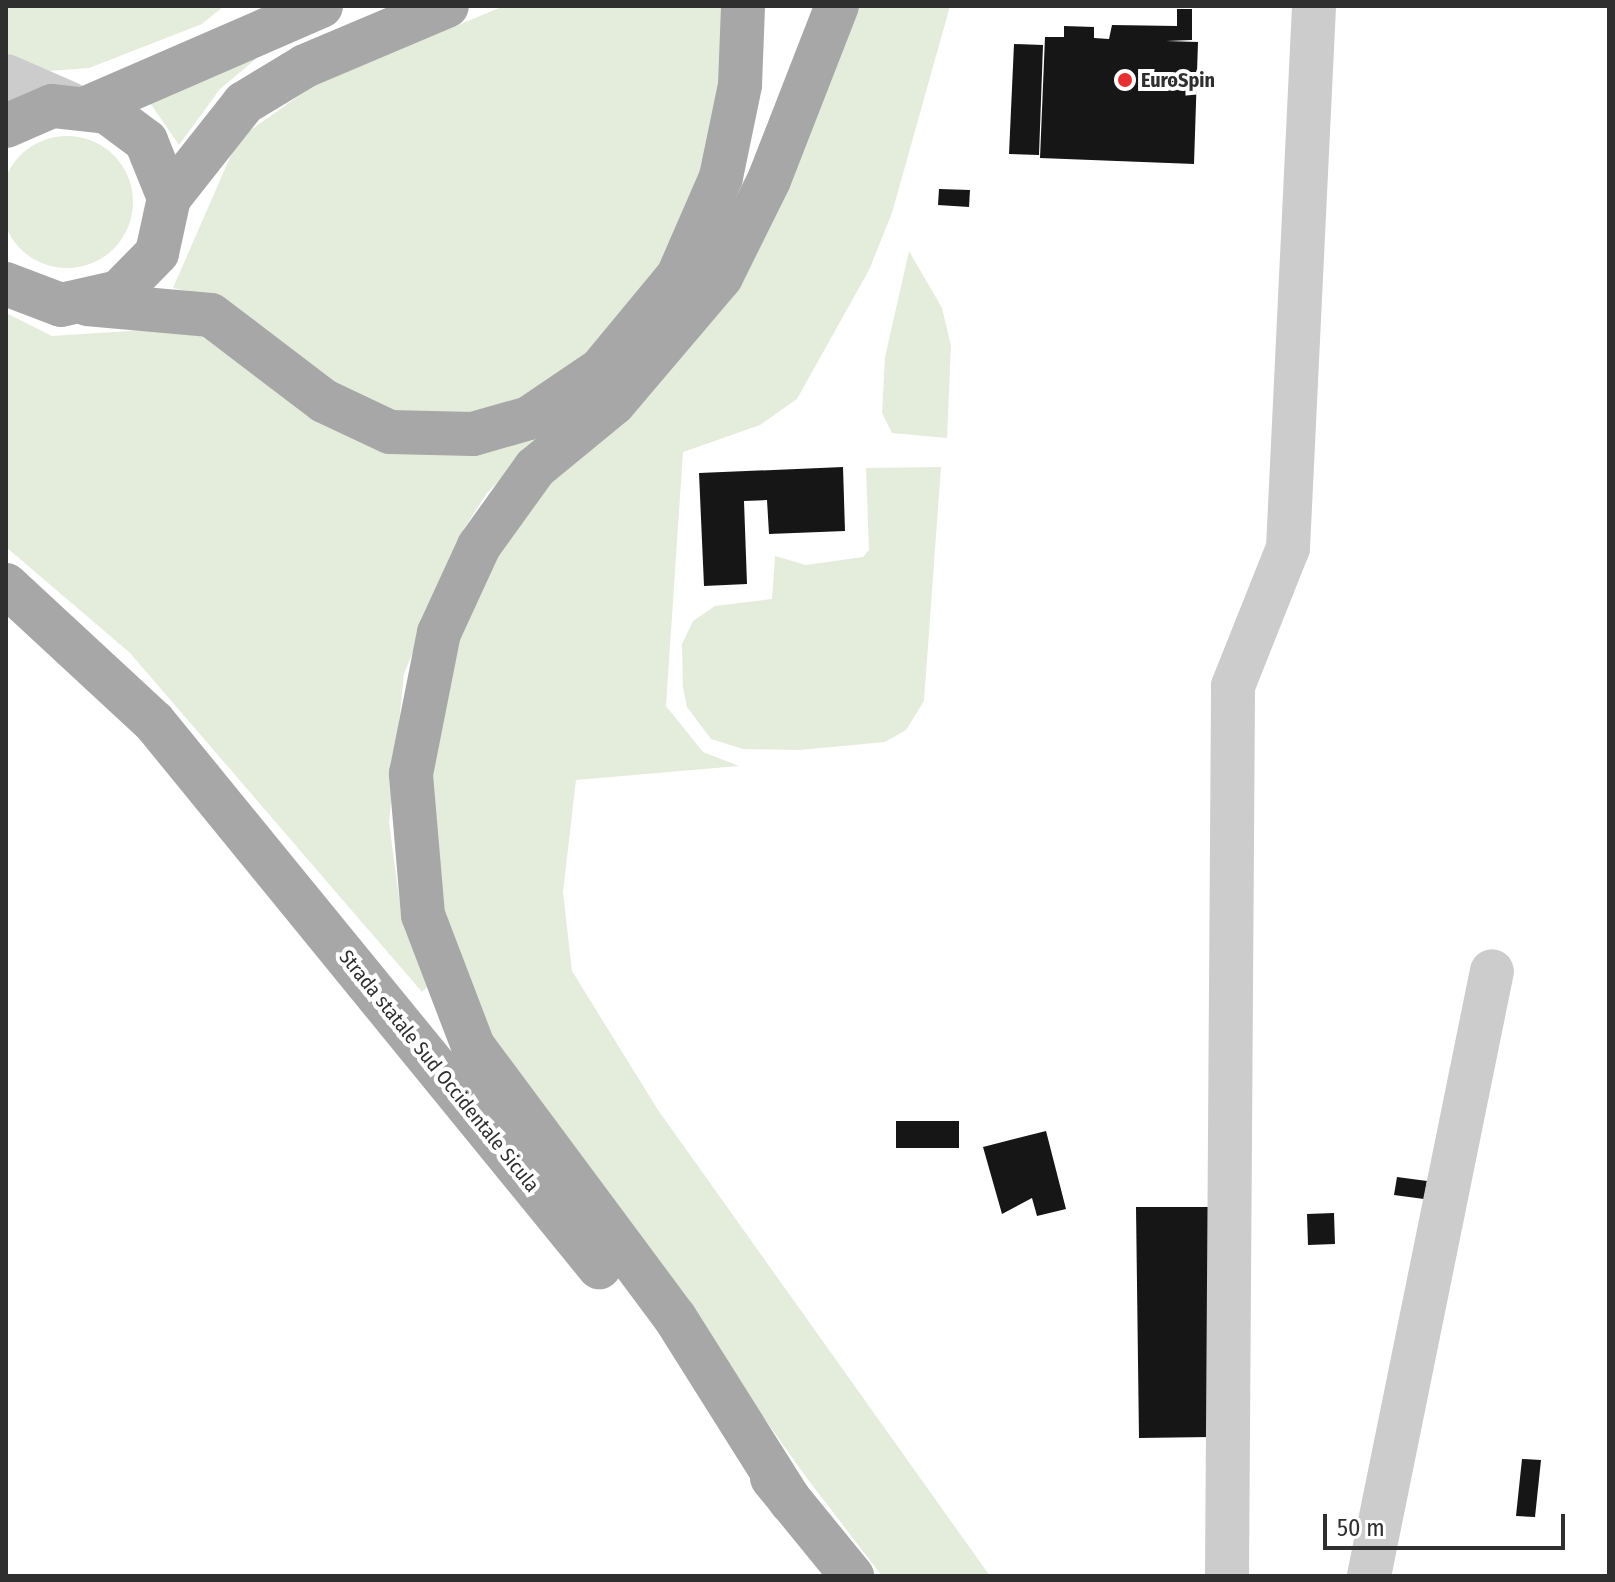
<!DOCTYPE html>
<style>
body{margin:0}
#map{position:relative;width:1615px;height:1582px;overflow:hidden;background:#fff;font-family:"Fira Sans Condensed",sans-serif}
div>[style]{position:absolute}
.green>*{inset:0;background:#e4ecdc}
.round{border-radius:50%}
.building>*{inset:0;background:#161616}
.minor>*{height:44px;margin:-22px;padding:0 22px;transform-origin:22px;border-radius:22px;background:#ccc}
.major>*{height:44px;margin:-22px;padding:0 22px;transform-origin:22px;border-radius:22px;background:#a7a7a7}
.dots>*{width:22px;height:22px;translate:-50% -50%;box-sizing:border-box;border:4px solid #fff;border-radius:50%}
span{translate:-50% -50%;white-space:nowrap;text-align:center;line-height:1.15;-webkit-text-stroke:8px #fff;paint-order:stroke}
.poi-label{font-size:20px;color:#2f2f2f;font-weight:700}
.left{translate:0 -50%;text-align:left}
.street-label{font-size:20px;color:#2f2f2f}
.frame{position:absolute;inset:0;border:8px solid #2f2f2f;pointer-events:none}
.scale{position:absolute;left:1323px;top:1514px;width:242px;height:36px;box-sizing:border-box;border:4px solid #2f2f2f;border-top:0;padding-left:10px;font-size:24px;line-height:28px;white-space:nowrap;color:#2f2f2f;-webkit-text-stroke:6px #fff;paint-order:stroke}
</style>
<div id="map">
<div class="green">
<div style="clip-path:polygon(6px 6px,224px 6px,202px 24px,89px 68px,36px 72px,6px 56px)"></div>
<div style="clip-path:polygon(504px 6px,729px 6px,708px 170px,666px 265px,623px 320px,551px 384px,495px 411px,409px 417px,356px 400px,206px 295px,173px 288px,238px 139px,314px 85px)"></div>
<div style="clip-path:polygon(852px 6px,950px 6px,892px 213px,869px 270px,797px 399px,760px 425px,683px 452px,666px 706px,703px 752px,739px 766px,576px 780px,563px 892px,572px 971px,658px 1110px,990px 1576px,882px 1576px,806px 1477px,465px 999px,424px 821px,438px 683px,516px 514px,624px 413px)"></div>
<div style="clip-path:polygon(258px 57px,220px 89px,179px 145px,148px 100px)"></div>
<div class="round" style="left:1px;top:136px;width:132px;height:132px"></div>
<div style="clip-path:polygon(909px 251px,942px 308px,951px 346px,947px 438px,892px 433px,882px 413px,885px 357px)"></div>
<div style="clip-path:polygon(6px 313px,52px 336px,191px 327px,314px 416px,387px 449px,565px 413px,487px 493px,460px 535px,404px 674px,389px 822px,402px 920px,427px 987px,422px 992px,130px 653px,6px 547px)"></div>
<div style="clip-path:polygon(941px 467px,924px 701px,906px 730px,885px 742px,799px 750px,743px 749px,711px 739px,687px 707px,683px 688px,682px 644px,693px 621px,715px 606px,772px 599px,775px 556px,806px 565px,863px 557px,869px 550px,866px 468px)"></div>
</div>
<div class="building">
<div style="clip-path:polygon(1177px 9px,1192px 9px,1192px 40px,1166px 41px,1198px 42px,1194px 164px,1040px 158px,1045px 37px,1064px 37px,1064px 26px,1094px 27px,1094px 38px,1109px 39px,1112px 25px,1177px 26px)"></div>
<div style="clip-path:polygon(1014px 44px,1043px 45px,1039px 155px,1009px 154px)"></div>
<div style="clip-path:polygon(939px 189px,970px 190px,969px 207px,938px 205px)"></div>
<div style="clip-path:polygon(843px 467px,845px 531px,769px 534px,767px 500px,744px 501px,747px 584px,704px 586px,699px 473px)"></div>
<div style="clip-path:polygon(896px 1121px,959px 1121px,959px 1148px,896px 1148px)"></div>
<div style="clip-path:polygon(1046px 1131px,1066px 1209px,1037px 1216px,1032px 1198px,1002px 1214px,983px 1147px)"></div>
<div style="clip-path:polygon(1397px 1177px,1427px 1181px,1424px 1199px,1394px 1195px)"></div>
<div style="clip-path:polygon(1136px 1207px,1208px 1207px,1210px 1437px,1139px 1438px)"></div>
<div style="clip-path:polygon(1334px 1213px,1335px 1244px,1308px 1245px,1307px 1214px)"></div>
<div style="clip-path:polygon(1522px 1459px,1541px 1460px,1535px 1517px,1516px 1516px)"></div>
</div>
<div class="minor">
<div style="left:6px;top:76px;width:70px;rotate:23.6deg"></div>
<div style="left:1227px;top:1576px;width:890px;rotate:-89.61deg"></div>
<div style="left:1233px;top:686px;width:149px;rotate:-68.3deg"></div>
<div style="left:1288px;top:548px;width:543px;rotate:-87.25deg"></div>
<div style="left:1369px;top:1576px;width:617px;rotate:-78.51deg"></div>
</div>
<div class="major">
<div style="left:89px;top:107px;width:253px;rotate:-23.5deg"></div>
<div style="left:6px;top:126px;width:50px;rotate:-23.5deg"></div>
<div style="left:52px;top:106px;width:55px;rotate:6.2deg"></div>
<div style="left:107px;top:112px;width:49px;rotate:36.6deg"></div>
<div style="left:146px;top:141px;width:61px;rotate:68deg"></div>
<div style="left:169px;top:198px;width:56px;rotate:102.3deg"></div>
<div style="left:157px;top:253px;width:54px;rotate:134.3deg"></div>
<div style="left:119px;top:292px;width:59px;rotate:167.4deg"></div>
<div style="left:61px;top:305px;width:59px;rotate:-159.1deg"></div>
<div style="left:169px;top:198px;width:121px;rotate:-51.7deg"></div>
<div style="left:244px;top:103px;width:71px;rotate:-31.2deg"></div>
<div style="left:305px;top:66px;width:154px;rotate:-22.9deg"></div>
<div style="left:87px;top:304px;width:124px;rotate:5.1deg"></div>
<div style="left:211px;top:315px;width:142px;rotate:37.3deg"></div>
<div style="left:324px;top:401px;width:73px;rotate:25.2deg"></div>
<div style="left:390px;top:432px;width:83px;rotate:1.4deg"></div>
<div style="left:473px;top:434px;width:58px;rotate:-15.9deg"></div>
<div style="left:529px;top:418px;width:87px;rotate:-34.2deg"></div>
<div style="left:601px;top:369px;width:121px;rotate:-50.4deg"></div>
<div style="left:678px;top:276px;width:108px;rotate:-66.5deg"></div>
<div style="left:721px;top:177px;width:94px;rotate:-78.3deg"></div>
<div style="left:740px;top:85px;width:79px;rotate:-87.8deg"></div>
<div style="left:6px;top:585px;width:202px;rotate:42.8deg"></div>
<div style="left:154px;top:722px;width:704px;rotate:50.77deg"></div>
<div style="left:772px;top:1478px;width:127px;rotate:50.8deg"></div>
<div style="left:791px;top:1502px;width:218px;rotate:-122.2deg"></div>
<div style="left:675px;top:1318px;width:339px;rotate:-126.6deg"></div>
<div style="left:473px;top:1046px;width:140px;rotate:-110.9deg"></div>
<div style="left:423px;top:915px;width:142px;rotate:-94.9deg"></div>
<div style="left:411px;top:774px;width:144px;rotate:-78.8deg"></div>
<div style="left:439px;top:633px;width:96px;rotate:-65.3deg"></div>
<div style="left:479px;top:546px;width:96px;rotate:-54.3deg"></div>
<div style="left:535px;top:468px;width:102px;rotate:-39.4deg"></div>
<div style="left:614px;top:403px;width:165px;rotate:-49.7deg"></div>
<div style="left:721px;top:277px;width:108px;rotate:-63.7deg"></div>
<div style="left:769px;top:180px;width:187px;rotate:-68.7deg"></div>
</div>
<div class="dots">
<div style="left:1125px;top:80px;background:#e53132"></div>
</div>
<div class="poi-label">
<span class="left" style="left:1141px;top:80px">EuroSpin</span>
</div>
<div class="street-label">
<span style="left:439px;top:1071px;rotate:51deg">Strada statale Sud Occidentale Sicula</span>
</div>
<div class="frame"></div>
<div class="scale">50 m</div>
</div>
